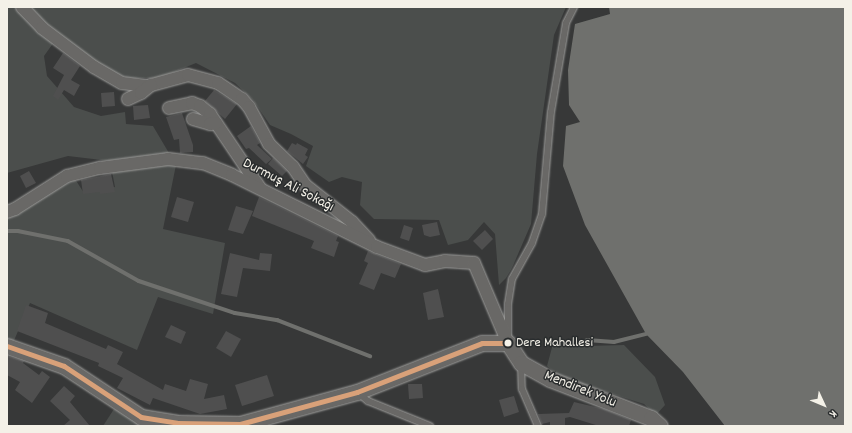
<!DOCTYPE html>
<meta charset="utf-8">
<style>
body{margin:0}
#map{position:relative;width:852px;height:433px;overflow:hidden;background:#373838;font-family:Dekko,sans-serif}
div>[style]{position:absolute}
.green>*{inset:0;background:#4b4e4c}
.water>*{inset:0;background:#6f706d}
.stream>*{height:3.5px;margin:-1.75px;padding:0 1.75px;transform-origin:1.75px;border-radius:1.75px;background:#6f706d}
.building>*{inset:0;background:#4f4f4f}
.roads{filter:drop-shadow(0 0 1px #9d9d9b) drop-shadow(0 0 1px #9d9d9b)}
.service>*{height:6px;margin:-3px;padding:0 3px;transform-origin:3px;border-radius:3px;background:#696866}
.minor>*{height:12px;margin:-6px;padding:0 6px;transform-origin:6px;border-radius:6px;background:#696866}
.tertiary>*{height:15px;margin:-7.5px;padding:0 7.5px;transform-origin:7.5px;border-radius:7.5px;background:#696866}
.bus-1>*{height:5px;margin:-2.5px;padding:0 2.5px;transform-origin:2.5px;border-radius:2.5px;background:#d9a179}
.dots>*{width:11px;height:11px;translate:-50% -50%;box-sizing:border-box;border:2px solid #2a2d2e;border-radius:50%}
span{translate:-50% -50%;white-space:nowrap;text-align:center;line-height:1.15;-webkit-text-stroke:3px #2a2d2e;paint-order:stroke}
.bus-label{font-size:14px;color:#f4f1e8}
.left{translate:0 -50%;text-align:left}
.street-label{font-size:15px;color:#f4f1e8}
.frame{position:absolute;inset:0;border:8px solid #f4f1e8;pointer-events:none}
.north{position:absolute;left:804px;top:385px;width:40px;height:40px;-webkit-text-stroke:3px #2a2d2e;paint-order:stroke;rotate:134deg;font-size:11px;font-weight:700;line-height:16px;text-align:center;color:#f4f1e8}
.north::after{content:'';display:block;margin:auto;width:14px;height:18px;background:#f4f1e8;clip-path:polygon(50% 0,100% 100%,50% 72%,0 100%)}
</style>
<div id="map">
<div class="green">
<div style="clip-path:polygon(7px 7px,566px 7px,554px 35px,537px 154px,531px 224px,512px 268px,506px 278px,499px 285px,495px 234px,484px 222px,468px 240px,448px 245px,439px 220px,374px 219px,360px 205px,362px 182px,342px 177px,329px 182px,306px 166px,313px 146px,291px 134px,270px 125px,253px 100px,235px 83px,196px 63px,159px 78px,131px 78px,110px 73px,59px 35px,44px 56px,47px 76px,74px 107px,101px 116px,125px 112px,126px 124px,153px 126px,176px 165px,163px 229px,225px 243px,213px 314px,158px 297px,137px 350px,30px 303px,7px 357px,7px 215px,75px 179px,84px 193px,115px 187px,110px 161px,68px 156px,7px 173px)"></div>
<div style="clip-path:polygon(554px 340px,587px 346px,624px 345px,655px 377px,665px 405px,656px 415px,644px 404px,560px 377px,547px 366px)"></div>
<div style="clip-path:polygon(114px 409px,194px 426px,103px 426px)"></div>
</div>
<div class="water">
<div style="clip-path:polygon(609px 7px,845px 7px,845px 426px,725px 426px,683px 372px,646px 334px,585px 225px,563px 166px,566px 126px,580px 122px,569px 105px,568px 70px,575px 24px,610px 14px)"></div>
</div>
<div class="stream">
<div style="left:7px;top:231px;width:11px"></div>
<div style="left:18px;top:231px;width:51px;rotate:11.3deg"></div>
<div style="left:68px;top:241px;width:81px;rotate:29.4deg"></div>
<div style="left:139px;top:281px;width:101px;rotate:18.4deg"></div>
<div style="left:235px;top:313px;width:43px;rotate:9.5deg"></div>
<div style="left:277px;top:320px;width:100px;rotate:21.2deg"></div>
<div style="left:587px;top:340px;width:27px;rotate:4deg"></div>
<div style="left:614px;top:342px;width:33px;rotate:-14deg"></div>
</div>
<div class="building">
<div style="clip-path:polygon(63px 53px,80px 66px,71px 80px,80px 85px,74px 96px,64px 90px,58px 100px,53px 96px,64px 75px,53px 68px)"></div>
<div style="clip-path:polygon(214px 90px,237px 104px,225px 119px,205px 101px)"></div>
<div style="clip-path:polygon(114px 92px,115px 106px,102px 107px,101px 93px)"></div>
<div style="clip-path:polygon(148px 105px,150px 118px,134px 120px,133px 106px)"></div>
<div style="clip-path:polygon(182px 113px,193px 145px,193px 152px,180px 153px,179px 139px,174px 140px,166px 117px)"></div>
<div style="clip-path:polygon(251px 126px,260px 143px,257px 145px,272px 159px,266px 164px,249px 148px,246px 149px,237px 136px)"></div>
<div style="clip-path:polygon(292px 143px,296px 145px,297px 143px,308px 149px,305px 155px,308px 157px,303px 164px,287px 151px)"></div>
<div style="clip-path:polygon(273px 158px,287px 171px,282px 176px,268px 164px)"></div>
<div style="clip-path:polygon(29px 171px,36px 183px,26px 188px,20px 176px)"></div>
<div style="clip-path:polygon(111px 174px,115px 192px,100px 194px,100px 192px,83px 194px,81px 180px)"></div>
<div style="clip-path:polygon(177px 197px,194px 202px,188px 222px,171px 217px)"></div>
<div style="clip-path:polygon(259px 197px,338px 236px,336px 241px,339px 242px,334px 257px,311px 248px,314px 241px,252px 216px)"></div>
<div style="clip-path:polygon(236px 206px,253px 211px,243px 234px,228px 230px)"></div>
<div style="clip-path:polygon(437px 222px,440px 235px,430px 237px,424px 235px,422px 225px)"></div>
<div style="clip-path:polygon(404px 225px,413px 228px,409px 241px,400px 238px)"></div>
<div style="clip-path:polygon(485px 230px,493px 239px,482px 250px,473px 241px)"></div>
<div style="clip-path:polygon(368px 251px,401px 264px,395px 278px,381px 273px,374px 290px,359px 284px,368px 263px,364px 261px)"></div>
<div style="clip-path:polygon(230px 253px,259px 260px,260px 253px,272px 254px,270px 271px,243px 268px,237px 297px,221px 294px)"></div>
<div style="clip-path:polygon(438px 289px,444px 317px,428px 320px,423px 293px)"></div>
<div style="clip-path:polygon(26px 305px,48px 313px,45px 323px,106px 349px,108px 345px,123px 352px,117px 364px,163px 390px,165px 384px,186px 391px,190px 379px,208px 384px,204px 399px,224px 395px,227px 409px,200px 414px,153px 398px,150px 405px,117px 388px,123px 378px,98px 366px,99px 363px,17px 331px)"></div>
<div style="clip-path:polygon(171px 325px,186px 332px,181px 344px,165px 337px)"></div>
<div style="clip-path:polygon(226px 331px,241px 339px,231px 357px,216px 348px)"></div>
<div style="clip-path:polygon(7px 356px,24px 361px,23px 363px,39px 375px,42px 371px,50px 377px,32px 403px,15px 390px,20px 382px,7px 375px)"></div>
<div style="clip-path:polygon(267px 375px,274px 396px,242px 406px,235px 385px)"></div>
<div style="clip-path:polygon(408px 384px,422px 384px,423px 398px,409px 399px)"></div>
<div style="clip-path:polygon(64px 386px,75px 396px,70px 402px,90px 426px,63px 426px,70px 420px,50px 401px)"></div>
<div style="clip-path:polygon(514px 396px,519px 412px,504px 417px,499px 400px)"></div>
<div style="clip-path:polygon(574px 402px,604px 409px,631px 420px,629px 426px,599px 426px,570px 417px,565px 418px,565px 426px,550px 426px,550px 422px,542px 424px,538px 414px,569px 413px)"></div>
</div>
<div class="roads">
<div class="service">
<div style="left:508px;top:334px;width:30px;rotate:-90deg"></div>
<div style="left:508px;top:304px;width:25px;rotate:-81deg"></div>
<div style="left:512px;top:279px;width:41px;rotate:-60.9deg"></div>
<div style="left:532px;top:243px;width:31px;rotate:-71deg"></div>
<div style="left:542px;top:214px;width:102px;rotate:-85deg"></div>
<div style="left:551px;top:112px;width:90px;rotate:-80.4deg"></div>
<div style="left:566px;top:23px;width:18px;rotate:-63deg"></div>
<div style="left:521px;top:365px;width:24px;rotate:88deg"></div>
<div style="left:522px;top:389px;width:40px;rotate:66.6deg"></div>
<div style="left:358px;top:393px;width:13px;rotate:39deg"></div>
<div style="left:368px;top:401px;width:67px;rotate:22deg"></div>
</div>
<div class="minor">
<div style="left:22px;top:7px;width:29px;rotate:46deg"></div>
<div style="left:42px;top:28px;width:65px;rotate:36.9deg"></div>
<div style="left:94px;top:67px;width:32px;rotate:30deg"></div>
<div style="left:122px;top:83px;width:26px;rotate:7deg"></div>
<div style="left:148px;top:86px;width:41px;rotate:-15.4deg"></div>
<div style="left:188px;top:75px;width:31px;rotate:15deg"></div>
<div style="left:218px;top:83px;width:29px;rotate:34deg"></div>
<div style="left:242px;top:99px;width:11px;rotate:49deg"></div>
<div style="left:249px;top:107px;width:42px;rotate:61.6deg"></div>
<div style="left:269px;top:144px;width:33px;rotate:44deg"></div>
<div style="left:293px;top:167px;width:22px;rotate:56deg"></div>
<div style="left:305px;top:185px;width:60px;rotate:38.2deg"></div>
<div style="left:352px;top:222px;width:25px;rotate:47deg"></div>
<div style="left:128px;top:99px;width:14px;rotate:-25deg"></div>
<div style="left:141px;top:93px;width:13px;rotate:-39deg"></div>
<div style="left:169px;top:108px;width:24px;rotate:-12deg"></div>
<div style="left:192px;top:103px;width:9px;rotate:21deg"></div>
<div style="left:200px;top:106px;width:13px;rotate:39deg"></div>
<div style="left:210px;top:114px;width:89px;rotate:56deg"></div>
<div style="left:193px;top:119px;width:18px;rotate:16deg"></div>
<div style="left:210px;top:124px;width:6px;rotate:-9deg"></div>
<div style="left:7px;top:212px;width:9px;rotate:-21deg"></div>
<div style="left:15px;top:209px;width:62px;rotate:-32.4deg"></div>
<div style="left:67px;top:176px;width:34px;rotate:-14deg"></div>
<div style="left:100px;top:168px;width:69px;rotate:-7.5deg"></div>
<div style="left:168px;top:159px;width:35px;rotate:7deg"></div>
<div style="left:203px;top:163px;width:31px;rotate:22deg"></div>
<div style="left:232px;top:175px;width:162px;rotate:26.4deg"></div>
<div style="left:377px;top:247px;width:51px;rotate:20.6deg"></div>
<div style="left:425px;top:265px;width:20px;rotate:-11deg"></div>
<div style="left:445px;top:261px;width:29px;rotate:4deg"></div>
<div style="left:474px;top:263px;width:87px;rotate:67deg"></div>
</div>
<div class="tertiary">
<div style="left:7px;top:346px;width:60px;rotate:19.3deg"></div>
<div style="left:64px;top:366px;width:92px;rotate:33.5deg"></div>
<div style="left:141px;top:417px;width:36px;rotate:9deg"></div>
<div style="left:177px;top:423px;width:63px;rotate:0.9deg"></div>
<div style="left:240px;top:424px;width:121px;rotate:-15.3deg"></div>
<div style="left:357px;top:392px;width:134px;rotate:-21.4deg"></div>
<div style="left:482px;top:343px;width:26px"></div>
<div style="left:508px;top:343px;width:24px;rotate:57deg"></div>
<div style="left:521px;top:363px;width:33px;rotate:29deg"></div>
<div style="left:550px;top:379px;width:108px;rotate:21.1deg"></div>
<div style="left:651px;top:418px;width:12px;rotate:42deg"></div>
</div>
</div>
<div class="bus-1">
<div style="left:7px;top:346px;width:60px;rotate:19.3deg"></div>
<div style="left:64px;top:366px;width:92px;rotate:33.5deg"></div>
<div style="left:141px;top:417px;width:36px;rotate:9deg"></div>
<div style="left:177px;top:423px;width:63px;rotate:0.9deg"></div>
<div style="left:240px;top:424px;width:121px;rotate:-15.3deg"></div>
<div style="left:357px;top:392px;width:134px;rotate:-21.4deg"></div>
<div style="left:482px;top:343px;width:26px"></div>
</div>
<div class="dots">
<div style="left:508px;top:343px;background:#f4f1e8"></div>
</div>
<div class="bus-label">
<span class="left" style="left:516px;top:343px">Dere Mahallesi</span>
</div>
<div class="street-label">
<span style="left:288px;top:186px;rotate:27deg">Durmuş Ali Sokağı</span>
<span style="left:580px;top:390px;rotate:22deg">Mendirek Yolu</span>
</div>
<div class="frame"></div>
<div class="north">K</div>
</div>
